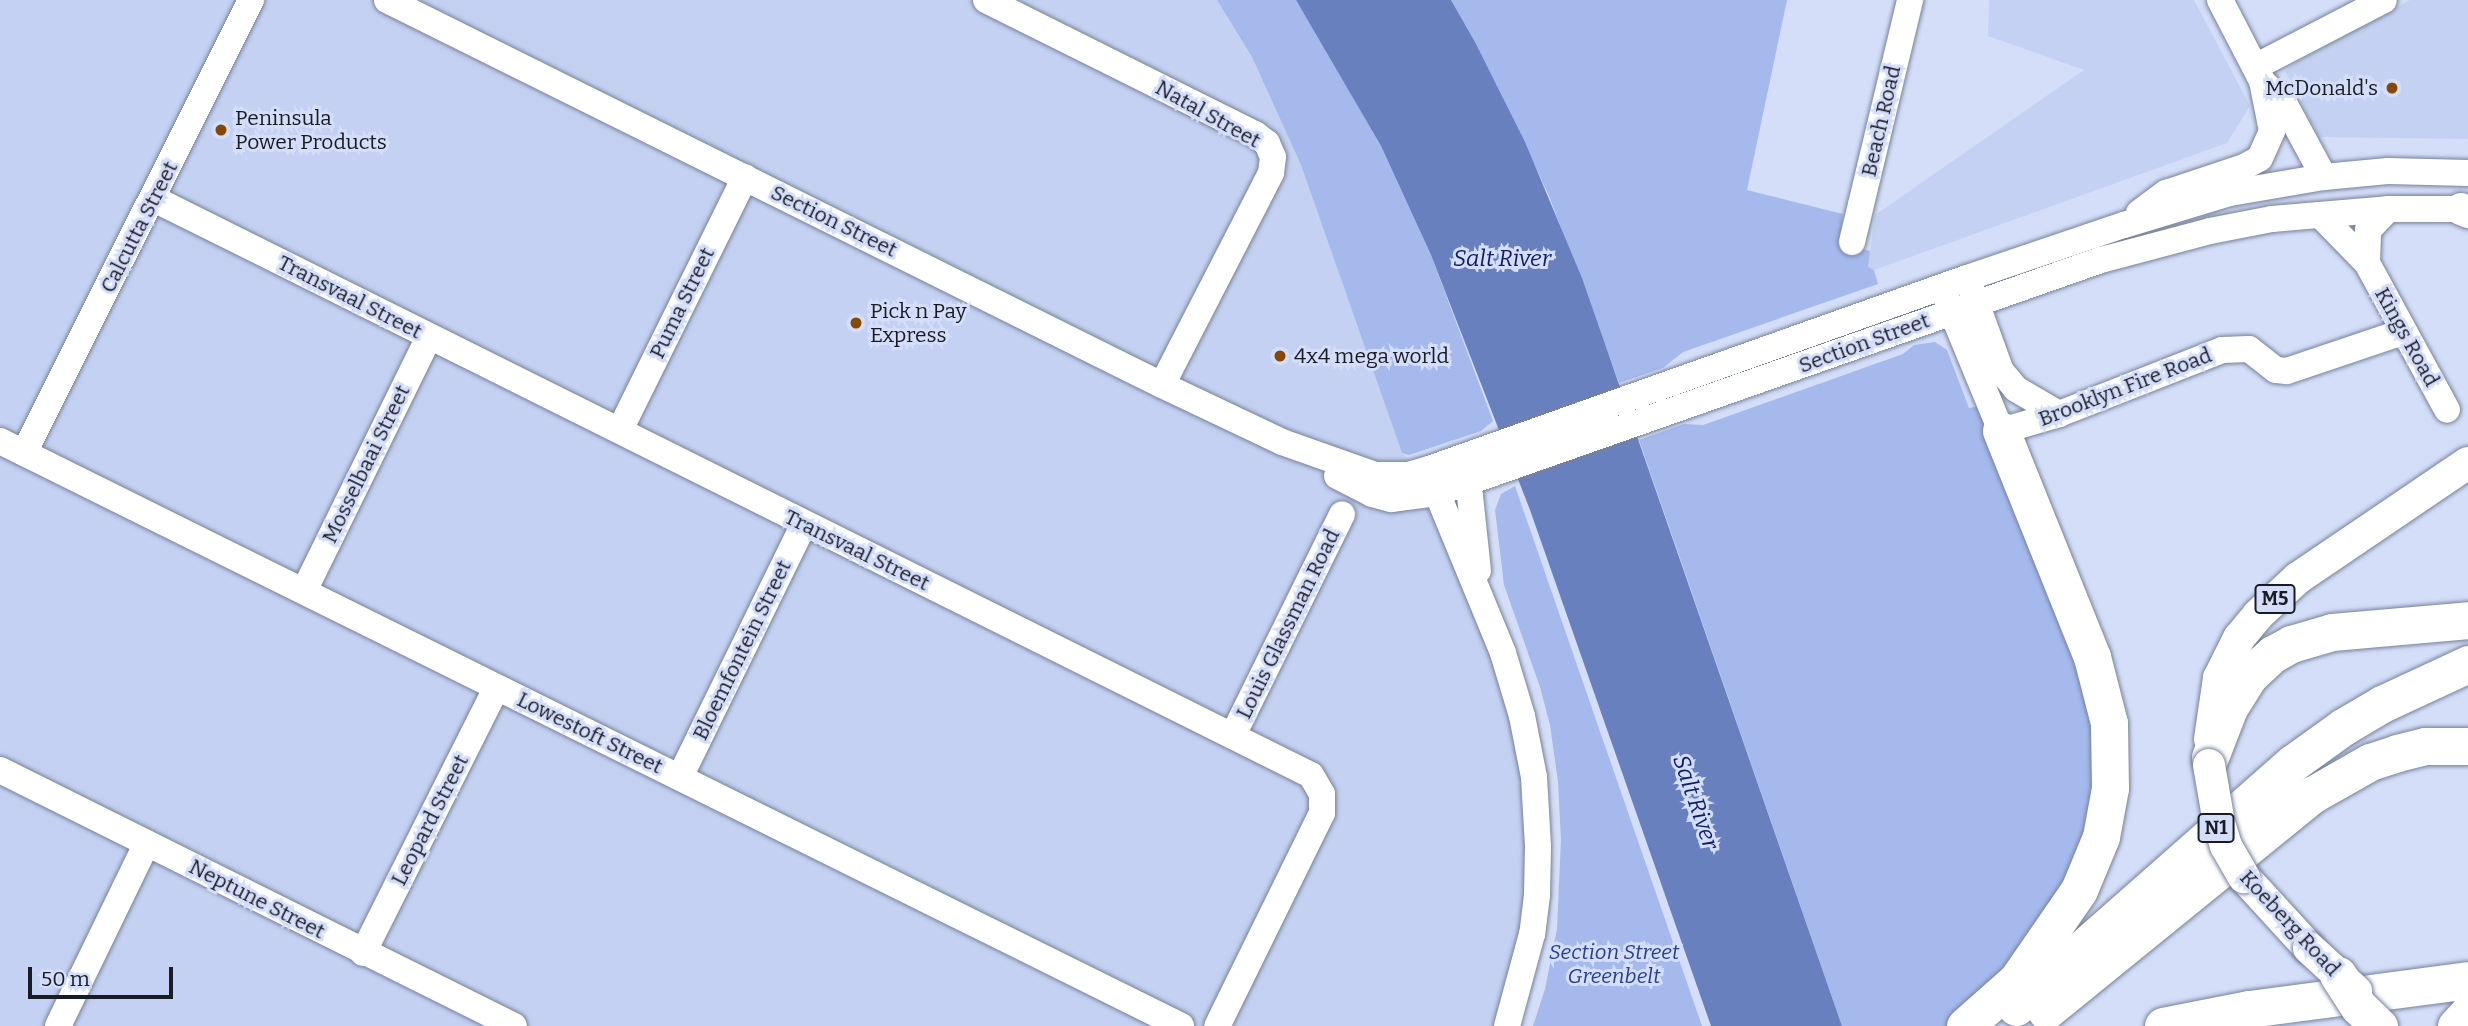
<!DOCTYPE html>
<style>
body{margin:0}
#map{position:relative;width:2468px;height:1026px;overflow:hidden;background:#d4def9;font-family:Bitter,serif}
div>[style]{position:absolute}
.built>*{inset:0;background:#c4d1f2}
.green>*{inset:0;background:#a5b9ed}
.water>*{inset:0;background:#6980bf}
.roads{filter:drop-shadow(0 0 2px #778199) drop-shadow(0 0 2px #778199)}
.minor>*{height:26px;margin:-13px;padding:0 13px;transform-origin:13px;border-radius:13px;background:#fff}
.major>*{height:32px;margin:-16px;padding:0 16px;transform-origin:16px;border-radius:16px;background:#fff}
.highway>*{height:37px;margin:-18.5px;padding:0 18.5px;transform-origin:18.5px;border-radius:18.5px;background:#fff}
.bridges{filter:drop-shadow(0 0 2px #778199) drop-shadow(0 0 2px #778199)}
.major-bridge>*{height:32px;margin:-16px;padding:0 16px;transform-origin:16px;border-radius:16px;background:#fff}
.highway-bridge>*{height:37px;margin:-18.5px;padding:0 18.5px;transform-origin:18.5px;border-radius:18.5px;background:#fff}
.dots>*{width:19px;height:19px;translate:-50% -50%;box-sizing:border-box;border:4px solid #d4def9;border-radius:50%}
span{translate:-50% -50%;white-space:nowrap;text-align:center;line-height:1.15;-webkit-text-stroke:6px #d4def9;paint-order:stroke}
.shield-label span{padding:2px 5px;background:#d4def9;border:2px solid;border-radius:5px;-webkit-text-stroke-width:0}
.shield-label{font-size:19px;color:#181c25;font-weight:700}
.poi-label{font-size:21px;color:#181c25}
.right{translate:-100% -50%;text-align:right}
.left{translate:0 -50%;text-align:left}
.street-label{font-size:21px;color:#181c25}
.park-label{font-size:21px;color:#2b408d;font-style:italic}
.water-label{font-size:23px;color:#111d68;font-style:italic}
.scale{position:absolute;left:28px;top:967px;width:145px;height:32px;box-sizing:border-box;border:4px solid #181c25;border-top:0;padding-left:9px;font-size:21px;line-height:24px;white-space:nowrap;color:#181c25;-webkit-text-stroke:5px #d4def9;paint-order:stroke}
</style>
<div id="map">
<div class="built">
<div style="clip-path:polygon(0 0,1217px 0,1252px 57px,1301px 165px,1402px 453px,1451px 499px,1502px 653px,1538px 845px,1506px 1026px,0 1026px)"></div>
<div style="clip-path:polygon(1989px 0,2194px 0,2250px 106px,2227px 143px,1874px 270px,1868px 267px,1875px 215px,2084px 70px,1988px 36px)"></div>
<div style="clip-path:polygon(2410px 0,2468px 0,2468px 139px,2319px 137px,2285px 71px,2298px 61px)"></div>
</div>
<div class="green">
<div style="clip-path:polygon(1217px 0,1296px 0,1316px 33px,1381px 146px,1431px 255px,1493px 421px,1481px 431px,1409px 455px,1402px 453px,1301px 165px,1252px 57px)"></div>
<div style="clip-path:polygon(1451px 0,1787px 0,1747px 190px,1843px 214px,1839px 243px,1870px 251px,1868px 267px,1874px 270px,1878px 284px,1683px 352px,1663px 368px,1619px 383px,1549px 196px,1498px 88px)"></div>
<div style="clip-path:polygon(1935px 342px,1947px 350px,1969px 408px,1978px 406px,2088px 691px,2098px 788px,2070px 889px,1954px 1026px,1842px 1026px,1639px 440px,1684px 424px,1703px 425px,1903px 354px,1914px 345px)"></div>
<div style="clip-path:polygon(1515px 486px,1702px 1026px,1533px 1026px,1545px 989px,1557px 929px,1561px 840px,1558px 782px,1550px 725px,1540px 687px,1504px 585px,1495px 510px,1501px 494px)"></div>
</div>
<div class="water">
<div style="clip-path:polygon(1296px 0,1451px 0,1476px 44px,1525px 142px,1582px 278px,1842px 1026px,1711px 1026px,1530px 510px,1431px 255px,1381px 146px)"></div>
</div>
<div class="roads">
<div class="minor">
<div style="left:387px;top:0;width:865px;rotate:26.42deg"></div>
<div style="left:1162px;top:385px;width:133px;rotate:25.4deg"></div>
<div style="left:1282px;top:442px;width:99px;rotate:19.5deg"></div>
<div style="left:1375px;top:475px;width:33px"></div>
<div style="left:1408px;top:475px;width:22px;rotate:-16deg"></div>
<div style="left:1429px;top:469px;width:571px;rotate:-19.55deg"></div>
<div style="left:1967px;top:278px;width:166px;rotate:-18.7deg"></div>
<div style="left:2124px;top:225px;width:111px;rotate:-16.8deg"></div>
<div style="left:2230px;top:193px;width:95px;rotate:-9.7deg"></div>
<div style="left:2324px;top:177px;width:64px;rotate:-5.4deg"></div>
<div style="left:2388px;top:171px;width:80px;rotate:1.4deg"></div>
<div style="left:986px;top:0;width:301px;rotate:26.5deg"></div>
<div style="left:1255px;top:134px;width:15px;rotate:37deg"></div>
<div style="left:1267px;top:143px;width:15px;rotate:67deg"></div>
<div style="left:1273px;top:157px;width:16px;rotate:97deg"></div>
<div style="left:1271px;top:173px;width:238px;rotate:117.2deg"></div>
<div style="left:2220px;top:0;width:91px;rotate:62.6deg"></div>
<div style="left:2262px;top:81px;width:33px;rotate:46deg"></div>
<div style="left:2285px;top:105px;width:82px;rotate:61.6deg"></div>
<div style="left:2255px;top:67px;width:145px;rotate:-27.4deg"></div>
<div style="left:154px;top:199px;width:1292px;rotate:26.47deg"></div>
<div style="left:1311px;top:775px;width:22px;rotate:60deg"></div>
<div style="left:1322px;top:794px;width:19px;rotate:90deg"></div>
<div style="left:1322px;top:813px;width:237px;rotate:116.2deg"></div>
<div style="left:2139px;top:213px;width:34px;rotate:-37deg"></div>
<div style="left:2166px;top:193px;width:82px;rotate:-18.4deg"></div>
<div style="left:2244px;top:167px;width:18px;rotate:-29deg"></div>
<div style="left:2260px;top:158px;width:30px;rotate:-66deg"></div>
<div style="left:2272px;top:131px;width:51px;rotate:-101.3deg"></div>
<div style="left:2320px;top:215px;width:67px;rotate:45.6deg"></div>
<div style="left:2367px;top:263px;width:167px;rotate:61.4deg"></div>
<div style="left:1852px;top:242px;width:249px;rotate:-76.5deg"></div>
<div style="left:2367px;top:263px;width:33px;rotate:-88deg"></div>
<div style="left:2368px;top:230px;width:29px;rotate:-46deg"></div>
<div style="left:1970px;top:286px;width:90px;rotate:70deg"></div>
<div style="left:2001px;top:371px;width:23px;rotate:50deg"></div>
<div style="left:2016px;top:389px;width:50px;rotate:30.2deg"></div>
<div style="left:1945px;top:295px;width:147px;rotate:67.6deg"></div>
<div style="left:2001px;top:431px;width:60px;rotate:-16.3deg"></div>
<div style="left:2059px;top:414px;width:175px;rotate:-21.4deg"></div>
<div style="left:2222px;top:350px;width:27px;rotate:-2deg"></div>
<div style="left:2249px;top:349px;width:34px;rotate:38deg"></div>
<div style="left:2276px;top:370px;width:11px;rotate:5deg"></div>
<div style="left:2287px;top:371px;width:122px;rotate:-18.6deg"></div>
<div style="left:620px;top:430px;width:282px;rotate:-63.7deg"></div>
<div style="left:0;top:441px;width:1318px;rotate:26.35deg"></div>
<div style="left:24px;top:453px;width:507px;rotate:-63.38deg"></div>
<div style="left:1462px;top:468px;width:29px;rotate:74deg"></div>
<div style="left:1470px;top:496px;width:75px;rotate:83.9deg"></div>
<div style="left:1337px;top:476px;width:39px;rotate:27deg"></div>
<div style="left:1372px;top:494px;width:20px;rotate:15deg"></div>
<div style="left:1391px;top:499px;width:46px;rotate:-7.4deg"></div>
<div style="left:1437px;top:493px;width:704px;rotate:-19.34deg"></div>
<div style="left:2101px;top:260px;width:113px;rotate:-14.9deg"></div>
<div style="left:2210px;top:231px;width:63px;rotate:-11deg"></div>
<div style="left:2272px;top:219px;width:116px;rotate:-4.9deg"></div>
<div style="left:2388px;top:209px;width:80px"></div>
<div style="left:1431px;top:478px;width:189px;rotate:67.6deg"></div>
<div style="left:1503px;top:653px;width:66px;rotate:73.2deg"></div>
<div style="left:1522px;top:716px;width:62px;rotate:78.9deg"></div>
<div style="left:1534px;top:777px;width:70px;rotate:86.7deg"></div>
<div style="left:1538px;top:847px;width:48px;rotate:91.2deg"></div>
<div style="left:1537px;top:895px;width:39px;rotate:97deg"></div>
<div style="left:1532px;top:934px;width:95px;rotate:105.2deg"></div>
<div style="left:304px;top:591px;width:283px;rotate:-63.8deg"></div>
<div style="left:1233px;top:735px;width:246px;rotate:-63.7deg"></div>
<div style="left:0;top:770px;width:574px;rotate:26.48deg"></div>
<div style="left:680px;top:777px;width:282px;rotate:-63.9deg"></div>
<div style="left:363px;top:953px;width:297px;rotate:-63.3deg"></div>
<div style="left:58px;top:1026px;width:203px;rotate:-64.1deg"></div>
</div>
<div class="major">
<div style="left:2461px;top:209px;width:8px;rotate:23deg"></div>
<div style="left:2210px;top:739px;width:62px;rotate:-81.6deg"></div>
<div style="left:2219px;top:678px;width:45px;rotate:-63.4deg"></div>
<div style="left:2239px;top:638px;width:30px;rotate:-50deg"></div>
<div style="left:2258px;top:615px;width:54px;rotate:-42.8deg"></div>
<div style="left:2298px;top:578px;width:205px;rotate:-34.1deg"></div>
<div style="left:2244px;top:877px;width:96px;rotate:47.5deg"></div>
</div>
<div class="highway">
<div style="left:2210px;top:757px;width:53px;rotate:-68.8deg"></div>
<div style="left:2229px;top:708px;width:36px;rotate:-58deg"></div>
<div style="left:2248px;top:677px;width:34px;rotate:-43deg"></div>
<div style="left:2273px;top:654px;width:21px;rotate:-29deg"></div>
<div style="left:2291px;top:644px;width:43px;rotate:-16.3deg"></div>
<div style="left:2332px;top:632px;width:137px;rotate:-5deg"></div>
<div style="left:2016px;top:1007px;width:369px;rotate:-41.4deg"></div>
<div style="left:2293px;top:763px;width:62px;rotate:-35.8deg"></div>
<div style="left:2343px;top:727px;width:45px;rotate:-30.5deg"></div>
<div style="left:2382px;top:704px;width:95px;rotate:-24.9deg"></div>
<div style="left:2046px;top:1011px;width:343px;rotate:-39.1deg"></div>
<div style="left:2312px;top:795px;width:67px;rotate:-29.6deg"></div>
<div style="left:2370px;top:762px;width:28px;rotate:-18deg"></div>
<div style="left:2397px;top:753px;width:29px;rotate:-14deg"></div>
<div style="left:2425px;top:746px;width:43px"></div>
<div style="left:1965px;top:1026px;width:69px;rotate:-41.5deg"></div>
<div style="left:2017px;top:980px;width:109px;rotate:-55.4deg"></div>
<div style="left:2079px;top:890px;width:57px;rotate:-67.5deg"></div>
<div style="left:2101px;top:837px;width:50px;rotate:-79.6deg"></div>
<div style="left:2110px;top:788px;width:65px;rotate:-90.9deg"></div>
<div style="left:2109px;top:723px;width:68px;rotate:-104.4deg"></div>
<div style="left:2092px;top:657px;width:244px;rotate:-111.9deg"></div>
<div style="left:2163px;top:1026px;width:88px;rotate:-11.2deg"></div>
<div style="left:2249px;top:1009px;width:221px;rotate:-7.5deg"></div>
<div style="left:2456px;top:1026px;width:18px;rotate:-47deg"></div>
</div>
</div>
<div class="bridges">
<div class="major-bridge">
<div style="left:2209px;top:765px;width:59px;rotate:80.2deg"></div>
<div style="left:2219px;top:823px;width:24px;rotate:73deg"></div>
<div style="left:2226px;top:846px;width:36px;rotate:60deg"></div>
<div style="left:2309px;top:948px;width:64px;rotate:42.5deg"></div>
</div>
<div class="highway-bridge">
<div style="left:2338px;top:975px;width:38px;rotate:57deg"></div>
<div style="left:2359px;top:1007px;width:28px;rotate:44deg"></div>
</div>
</div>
<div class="dots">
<div style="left:2392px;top:88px;background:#854806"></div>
<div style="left:221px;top:130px;background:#854806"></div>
<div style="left:856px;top:323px;background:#854806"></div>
<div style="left:1280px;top:356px;background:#854806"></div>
</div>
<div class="shield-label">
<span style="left:2275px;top:599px">M5</span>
<span style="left:2216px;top:828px">N1</span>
</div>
<div class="poi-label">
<span class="right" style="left:2378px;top:88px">McDonald's</span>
<span class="left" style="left:235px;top:130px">Peninsula<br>Power Products</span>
<span class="left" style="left:870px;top:323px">Pick n Pay<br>Express</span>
<span class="left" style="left:1294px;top:356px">4x4 mega world</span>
</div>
<div class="street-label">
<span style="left:1208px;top:114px;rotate:29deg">Natal Street</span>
<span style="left:1881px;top:121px;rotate:-77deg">Beach Road</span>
<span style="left:834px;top:221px;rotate:26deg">Section Street</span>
<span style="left:139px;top:227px;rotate:-63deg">Calcutta Street</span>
<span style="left:350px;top:297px;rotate:27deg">Transvaal Street</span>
<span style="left:682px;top:303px;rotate:-64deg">Puma Street</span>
<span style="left:2407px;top:337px;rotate:61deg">Kings Road</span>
<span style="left:1864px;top:343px;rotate:-20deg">Section Street</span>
<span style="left:2125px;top:387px;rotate:-21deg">Brooklyn Fire Road</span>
<span style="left:366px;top:464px;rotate:-64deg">Mosselbaai Street</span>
<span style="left:857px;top:550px;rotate:26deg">Transvaal Street</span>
<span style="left:1288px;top:624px;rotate:-64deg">Louis Glassman Road</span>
<span style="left:742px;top:650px;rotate:-64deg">Bloemfontein Street</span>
<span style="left:590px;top:733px;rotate:26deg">Lowestoft Street</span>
<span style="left:430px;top:820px;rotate:-63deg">Leopard Street</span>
<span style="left:257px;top:899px;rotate:27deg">Neptune Street</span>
<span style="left:2290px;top:923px;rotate:47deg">Koeberg Road</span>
</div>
<div class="park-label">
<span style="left:1614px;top:964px">Section Street<br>Greenbelt</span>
</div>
<div class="water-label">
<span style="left:1502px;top:258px">Salt River</span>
<span style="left:1696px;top:802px;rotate:71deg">Salt River</span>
</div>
<div class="scale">50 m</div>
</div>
